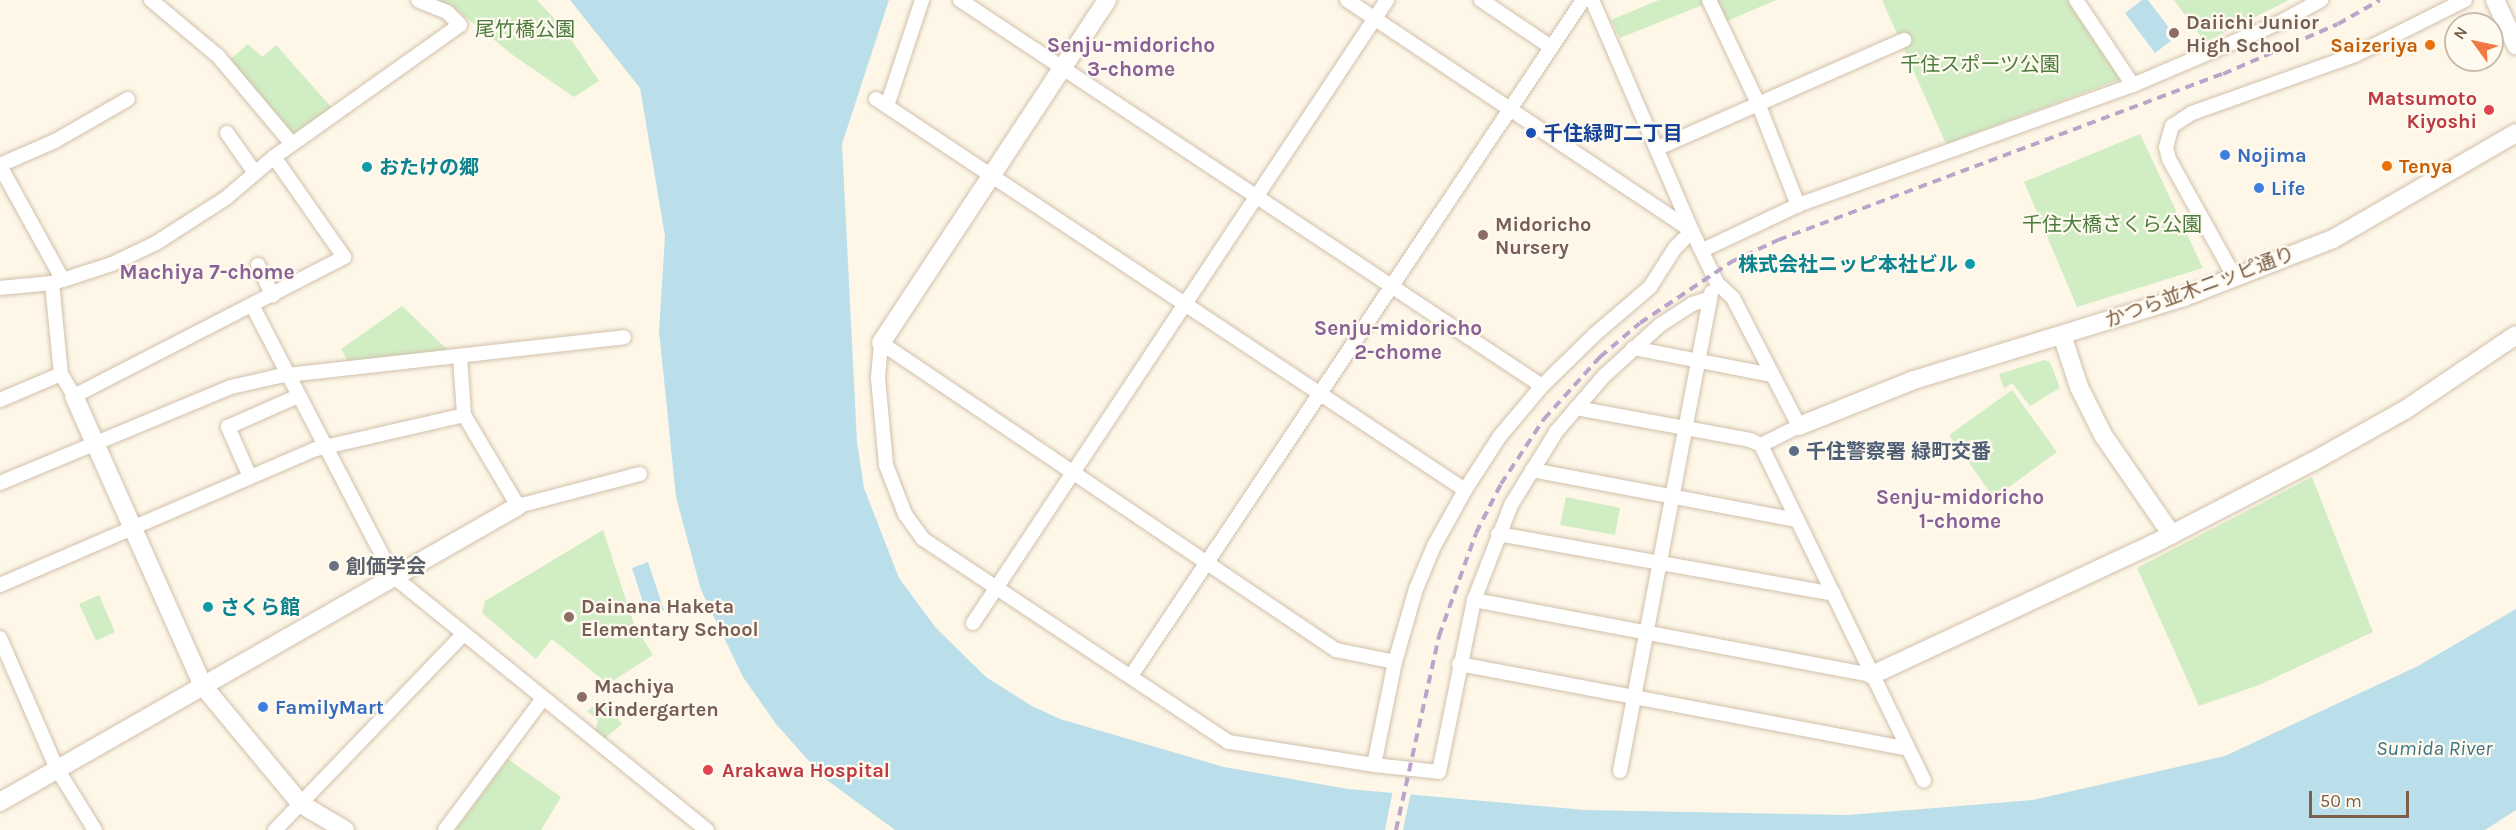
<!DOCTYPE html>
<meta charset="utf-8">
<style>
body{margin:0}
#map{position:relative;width:2516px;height:830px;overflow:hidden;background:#fef7e8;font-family:Karla,"Noto Sans JP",sans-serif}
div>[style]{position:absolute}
.green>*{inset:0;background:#d1edc4}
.water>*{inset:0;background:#badfea}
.pier>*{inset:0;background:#fef7e8}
.roads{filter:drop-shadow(0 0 2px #d2c0ac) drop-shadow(0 0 2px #d2c0ac)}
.minor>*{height:14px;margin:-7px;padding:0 7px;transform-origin:7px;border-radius:7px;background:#fff}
.tertiary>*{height:18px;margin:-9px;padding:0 9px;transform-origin:9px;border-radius:9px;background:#fff}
.rail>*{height:4px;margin-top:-2px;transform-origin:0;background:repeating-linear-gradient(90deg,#bba4ca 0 9px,transparent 0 15px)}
.dots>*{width:16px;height:16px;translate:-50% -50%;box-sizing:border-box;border:3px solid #fffaef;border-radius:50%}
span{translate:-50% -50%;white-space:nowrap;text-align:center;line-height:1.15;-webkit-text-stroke:4.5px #fffaef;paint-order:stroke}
.education-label{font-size:20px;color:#785e54;font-weight:700}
.left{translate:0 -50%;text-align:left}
.park-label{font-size:20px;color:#4a7b3d}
.food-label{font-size:20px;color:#c56008;font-weight:700}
.right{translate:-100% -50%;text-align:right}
.health-label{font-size:20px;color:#be3a42;font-weight:700}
.transit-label{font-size:20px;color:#164399;font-weight:700}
.shop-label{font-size:20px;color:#366cbe;font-weight:700}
.culture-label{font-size:20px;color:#0d838f;font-weight:700}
.street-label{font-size:20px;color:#7b5f49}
.service-label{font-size:20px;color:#4e5e75;font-weight:700}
.worship-label{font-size:20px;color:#5b616d;font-weight:700}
.neighbourhood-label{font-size:21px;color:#896197;font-weight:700}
.water-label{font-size:21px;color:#3e7688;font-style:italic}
.north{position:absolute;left:2444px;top:12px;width:60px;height:60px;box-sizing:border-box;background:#fffaef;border:2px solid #cabcad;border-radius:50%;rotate:303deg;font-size:16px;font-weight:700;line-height:24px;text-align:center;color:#7b5f49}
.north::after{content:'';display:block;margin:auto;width:21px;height:27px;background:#f07944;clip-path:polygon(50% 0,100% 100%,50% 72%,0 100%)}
.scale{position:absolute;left:2309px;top:791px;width:100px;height:27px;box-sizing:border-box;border:3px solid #7b5f49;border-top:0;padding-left:8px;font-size:18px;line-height:21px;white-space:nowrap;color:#7b5f49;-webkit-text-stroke:4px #fffaef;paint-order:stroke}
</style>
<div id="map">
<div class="green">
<div style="clip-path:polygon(428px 0,537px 0,565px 30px,599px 81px,574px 97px,514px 56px,453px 7px)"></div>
<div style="clip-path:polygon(1659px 0,1776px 0,1725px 22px,1715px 0,1620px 38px,1611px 20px)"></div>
<div style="clip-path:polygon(1882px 0,2068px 0,2121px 79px,1946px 144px)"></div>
<div style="clip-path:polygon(2174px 0,2289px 0,2205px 42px)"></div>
<div style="clip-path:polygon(248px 44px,262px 57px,276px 45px,332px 108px,295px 137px,228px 61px)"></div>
<div style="clip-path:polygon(2140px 134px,2203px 268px,2077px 307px,2024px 182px)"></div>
<div style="clip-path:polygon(402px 306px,451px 353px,349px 363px,341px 349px)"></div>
<div style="clip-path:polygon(2044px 360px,2050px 362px,2060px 388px,2030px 406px,2012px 383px,2004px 389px,1999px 374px)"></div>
<div style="clip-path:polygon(2012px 390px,2057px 452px,1994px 498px,1949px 435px)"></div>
<div style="clip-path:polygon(2312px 477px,2373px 632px,2259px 685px,2199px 706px,2137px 568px)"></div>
<div style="clip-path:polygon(1566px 497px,1620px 508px,1615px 535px,1560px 525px)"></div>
<div style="clip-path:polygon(603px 530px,634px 624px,653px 655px,608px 684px,552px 639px,536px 659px,482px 613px,485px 601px)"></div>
<div style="clip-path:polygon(99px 595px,115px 632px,96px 641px,79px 604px)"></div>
<div style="clip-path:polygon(604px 699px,622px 724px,604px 739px,595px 732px,598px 720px,587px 711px)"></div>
<div style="clip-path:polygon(508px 759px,561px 797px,541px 830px,455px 830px)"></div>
</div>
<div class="water">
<div style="clip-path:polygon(570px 0,889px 0,842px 144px,857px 442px,864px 488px,899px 578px,936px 628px,986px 677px,1032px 706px,1060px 719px,1224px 767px,1348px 789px,1585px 810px,1848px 815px,2033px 800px,2225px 756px,2418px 666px,2516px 609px,2516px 810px,2485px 830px,895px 830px,824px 778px,776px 724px,743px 677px,701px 590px,676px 497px,659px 331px,665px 236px,640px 88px)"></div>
<div style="clip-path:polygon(2142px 0,2148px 0,2176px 37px,2155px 53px,2125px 13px)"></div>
<div style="clip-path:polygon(648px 562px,664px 610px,647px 615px,632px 568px)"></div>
</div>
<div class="pier">
<div style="clip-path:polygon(1393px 790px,1411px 792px,1403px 830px,1385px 830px)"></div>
</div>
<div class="roads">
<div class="minor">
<div style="left:151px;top:0;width:87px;rotate:39.9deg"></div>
<div style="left:218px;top:56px;width:115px;rotate:49.9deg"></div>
<div style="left:960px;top:0;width:698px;rotate:33.55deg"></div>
<div style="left:1347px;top:0;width:415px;rotate:33.8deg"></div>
<div style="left:1692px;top:231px;width:58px;rotate:64.3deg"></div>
<div style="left:1717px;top:283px;width:22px;rotate:43deg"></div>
<div style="left:1733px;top:298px;width:144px;rotate:62.7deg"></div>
<div style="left:1799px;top:426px;width:42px;rotate:153.4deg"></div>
<div style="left:1761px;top:445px;width:373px;rotate:64.1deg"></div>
<div style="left:1481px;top:0;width:84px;rotate:33.9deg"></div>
<div style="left:1709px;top:0;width:114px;rotate:64.6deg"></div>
<div style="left:1758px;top:103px;width:110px;rotate:68.6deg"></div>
<div style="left:2076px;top:0;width:102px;rotate:56.2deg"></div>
<div style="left:876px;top:99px;width:707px;rotate:33.58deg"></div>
<div style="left:887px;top:106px;width:112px;rotate:-71.7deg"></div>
<div style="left:227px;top:133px;width:49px;rotate:55deg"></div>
<div style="left:1658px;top:148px;width:269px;rotate:-23.7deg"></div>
<div style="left:0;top:165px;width:60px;rotate:-23.6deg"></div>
<div style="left:55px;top:141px;width:84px;rotate:-29.9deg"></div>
<div style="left:0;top:166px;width:130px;rotate:61.1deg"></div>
<div style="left:63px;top:280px;width:11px;rotate:165deg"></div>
<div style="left:52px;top:283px;width:91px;rotate:84.4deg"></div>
<div style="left:61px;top:374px;width:26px;rotate:59deg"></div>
<div style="left:74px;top:396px;width:304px;rotate:-27.2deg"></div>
<div style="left:344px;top:257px;width:122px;rotate:-125deg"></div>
<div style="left:1703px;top:250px;width:105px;rotate:-25.3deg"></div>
<div style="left:1798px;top:205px;width:356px;rotate:-19.7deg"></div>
<div style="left:2133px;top:85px;width:161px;rotate:-23.1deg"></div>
<div style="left:2281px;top:22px;width:46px;rotate:-28.8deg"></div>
<div style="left:258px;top:265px;width:34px;rotate:64deg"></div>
<div style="left:2234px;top:276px;width:134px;rotate:-119.1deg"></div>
<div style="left:2169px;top:159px;width:12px;rotate:-104deg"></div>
<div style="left:2166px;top:147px;width:22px;rotate:-74deg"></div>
<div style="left:2172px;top:126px;width:24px;rotate:-33deg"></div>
<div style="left:2192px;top:113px;width:173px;rotate:-19.6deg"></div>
<div style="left:2355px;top:55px;width:123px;rotate:-26.6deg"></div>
<div style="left:63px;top:280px;width:52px;rotate:-18.1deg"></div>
<div style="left:112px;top:264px;width:49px;rotate:-25.5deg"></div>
<div style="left:156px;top:243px;width:83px;rotate:-32.7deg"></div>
<div style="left:226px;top:198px;width:63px;rotate:-40.5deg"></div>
<div style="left:274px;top:157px;width:228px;rotate:-35.4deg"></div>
<div style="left:460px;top:25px;width:18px;rotate:-135deg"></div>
<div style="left:447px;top:12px;width:31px;rotate:-158deg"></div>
<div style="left:0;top:288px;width:52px;rotate:-5.5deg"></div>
<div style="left:253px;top:307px;width:303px;rotate:62.5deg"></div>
<div style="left:393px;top:576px;width:404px;rotate:39deg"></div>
<div style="left:1633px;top:348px;width:142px;rotate:11deg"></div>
<div style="left:460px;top:356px;width:59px;rotate:86.1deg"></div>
<div style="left:464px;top:415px;width:106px;rotate:59.3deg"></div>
<div style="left:518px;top:506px;width:126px;rotate:-14.7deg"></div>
<div style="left:0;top:400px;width:66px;rotate:-23.1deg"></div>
<div style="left:1576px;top:408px;width:177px;rotate:10.4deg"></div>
<div style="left:1750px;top:440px;width:12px;rotate:24deg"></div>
<div style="left:1532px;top:470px;width:270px;rotate:10.7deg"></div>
<div style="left:250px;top:477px;width:55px;rotate:-113.7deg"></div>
<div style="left:228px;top:427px;width:77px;rotate:-23.9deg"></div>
<div style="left:0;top:483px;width:250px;rotate:-22.6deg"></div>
<div style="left:231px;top:387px;width:49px;rotate:-12.9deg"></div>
<div style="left:279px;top:376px;width:347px;rotate:-6.4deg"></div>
<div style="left:1498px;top:534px;width:341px;rotate:10.1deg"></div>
<div style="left:0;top:585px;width:344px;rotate:-23.3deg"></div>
<div style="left:316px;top:449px;width:152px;rotate:-12.9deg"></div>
<div style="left:1474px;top:600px;width:405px;rotate:10.7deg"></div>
<div style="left:973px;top:623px;width:748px;rotate:-56.39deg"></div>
<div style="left:0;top:638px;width:143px;rotate:66.5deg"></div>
<div style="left:57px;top:769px;width:72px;rotate:58.1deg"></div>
<div style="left:1395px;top:662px;width:60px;rotate:-168.5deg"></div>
<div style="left:1336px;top:650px;width:549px;rotate:-145.99deg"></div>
<div style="left:881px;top:343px;width:35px;rotate:95deg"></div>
<div style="left:878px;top:378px;width:87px;rotate:84.7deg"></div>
<div style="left:886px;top:465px;width:53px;rotate:68.8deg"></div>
<div style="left:905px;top:514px;width:31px;rotate:54deg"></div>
<div style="left:923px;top:539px;width:367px;rotate:33.6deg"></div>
<div style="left:1229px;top:742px;width:147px;rotate:9deg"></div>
<div style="left:1374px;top:765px;width:105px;rotate:-78.5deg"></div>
<div style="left:1395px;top:662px;width:76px;rotate:-74deg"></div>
<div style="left:1416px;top:589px;width:47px;rotate:-67.3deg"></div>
<div style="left:1434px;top:546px;width:64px;rotate:-61deg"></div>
<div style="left:1465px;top:490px;width:64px;rotate:-57.1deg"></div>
<div style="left:1500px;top:436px;width:65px;rotate:-50deg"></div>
<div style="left:1542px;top:386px;width:73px;rotate:-44.4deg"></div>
<div style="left:1594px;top:335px;width:74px;rotate:-40.6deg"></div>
<div style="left:1650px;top:287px;width:46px;rotate:-57.3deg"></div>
<div style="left:1675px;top:248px;width:24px;rotate:-45deg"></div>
<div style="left:1692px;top:231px;width:252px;rotate:-113.4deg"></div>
<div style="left:1459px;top:664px;width:456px;rotate:10.7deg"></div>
<div style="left:1131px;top:676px;width:813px;rotate:-56.23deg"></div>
<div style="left:1374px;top:765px;width:65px;rotate:6.1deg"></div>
<div style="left:1439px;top:772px;width:176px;rotate:-78.5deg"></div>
<div style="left:1474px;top:600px;width:102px;rotate:-68.7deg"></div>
<div style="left:1511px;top:505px;width:86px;rotate:-58.3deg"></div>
<div style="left:1556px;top:432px;width:74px;rotate:-49.4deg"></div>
<div style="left:1604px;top:376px;width:76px;rotate:-42.3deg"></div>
<div style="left:1660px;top:325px;width:38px;rotate:-33deg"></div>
<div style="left:1692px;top:304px;width:17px;rotate:-17deg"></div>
<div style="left:1620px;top:771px;width:487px;rotate:-79.2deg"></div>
<div style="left:275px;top:830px;width:269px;rotate:-46.1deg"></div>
<div style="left:445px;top:830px;width:162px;rotate:-53.3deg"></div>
</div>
<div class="tertiary">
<div style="left:2495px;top:0;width:50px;rotate:65deg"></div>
<div style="left:2062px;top:335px;width:55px;rotate:71.9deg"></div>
<div style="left:2079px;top:387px;width:54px;rotate:63.4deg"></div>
<div style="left:2103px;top:435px;width:121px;rotate:55.4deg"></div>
<div style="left:881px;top:343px;width:411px;rotate:-56.6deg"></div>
<div style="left:74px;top:396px;width:317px;rotate:66deg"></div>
<div style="left:203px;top:686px;width:153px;rotate:50.3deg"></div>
<div style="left:301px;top:804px;width:51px;rotate:30.6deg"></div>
<div style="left:1799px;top:426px;width:124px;rotate:-21.8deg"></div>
<div style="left:1914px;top:380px;width:282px;rotate:-17.1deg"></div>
<div style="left:2184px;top:297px;width:160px;rotate:-21.3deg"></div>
<div style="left:2333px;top:239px;width:211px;rotate:-30.1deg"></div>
<div style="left:1872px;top:675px;width:310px;rotate:-25deg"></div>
<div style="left:2153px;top:544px;width:181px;rotate:-27.3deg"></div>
<div style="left:2314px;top:461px;width:104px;rotate:-29.3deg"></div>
<div style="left:2405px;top:410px;width:134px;rotate:-34deg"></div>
<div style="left:0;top:802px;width:597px;rotate:-29.74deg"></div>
</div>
</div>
<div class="rail">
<div style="left:1396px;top:830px;width:199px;rotate:-77.5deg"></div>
<div style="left:1439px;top:636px;width:109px;rotate:-70.2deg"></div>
<div style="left:1476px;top:533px;width:55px;rotate:-63deg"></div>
<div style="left:1501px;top:484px;width:78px;rotate:-56.5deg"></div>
<div style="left:1544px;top:419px;width:84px;rotate:-47.9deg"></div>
<div style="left:1600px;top:357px;width:52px;rotate:-40.4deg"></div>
<div style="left:1640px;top:323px;width:110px;rotate:-33.8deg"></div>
<div style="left:1731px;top:262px;width:52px;rotate:-25.1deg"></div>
<div style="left:1778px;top:240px;width:475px;rotate:-20.5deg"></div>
<div style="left:2223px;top:74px;width:125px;rotate:-23.5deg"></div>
<div style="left:2338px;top:24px;width:48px;rotate:-29.7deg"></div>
</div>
<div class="dots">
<div style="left:2174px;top:33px;background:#8d6e63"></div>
<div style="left:2430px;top:45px;background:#e8710a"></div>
<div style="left:2489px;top:110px;background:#e0444e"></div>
<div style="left:1531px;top:133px;background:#1a4fb4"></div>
<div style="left:2225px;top:155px;background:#3f7fe0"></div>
<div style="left:2387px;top:166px;background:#e8710a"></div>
<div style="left:367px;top:167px;background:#0f9aa8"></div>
<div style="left:2259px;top:188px;background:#3f7fe0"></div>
<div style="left:1483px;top:235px;background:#8d6e63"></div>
<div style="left:1970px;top:264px;background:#0f9aa8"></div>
<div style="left:1794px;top:451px;background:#5c6f8a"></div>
<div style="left:334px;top:566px;background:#6b7280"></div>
<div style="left:208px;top:607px;background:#0f9aa8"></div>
<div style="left:569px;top:617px;background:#8d6e63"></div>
<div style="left:582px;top:697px;background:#8d6e63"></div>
<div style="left:263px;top:707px;background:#3f7fe0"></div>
<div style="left:708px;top:770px;background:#e0444e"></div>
</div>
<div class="education-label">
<span class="left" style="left:2186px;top:34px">Daiichi Junior<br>High School</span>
<span class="left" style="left:1495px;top:236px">Midoricho<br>Nursery</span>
<span class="left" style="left:581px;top:618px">Dainana Haketa<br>Elementary School</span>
<span class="left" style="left:594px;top:698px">Machiya<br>Kindergarten</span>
</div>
<div class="park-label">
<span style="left:525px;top:29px">尾竹橋公園</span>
<span style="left:1980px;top:64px">千住スポーツ公園</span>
<span style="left:2112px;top:224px">千住大橋さくら公園</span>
</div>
<div class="food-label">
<span class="right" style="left:2418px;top:45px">Saizeriya</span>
<span class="left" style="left:2399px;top:166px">Tenya</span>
</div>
<div class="health-label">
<span class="right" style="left:2477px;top:110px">Matsumoto<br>Kiyoshi</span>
<span class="left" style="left:722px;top:770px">Arakawa Hospital</span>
</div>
<div class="transit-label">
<span class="left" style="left:1543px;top:133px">千住緑町二丁目</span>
</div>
<div class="shop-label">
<span class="left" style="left:2237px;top:155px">Nojima</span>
<span class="left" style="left:2271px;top:188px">Life</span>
<span class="left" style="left:275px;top:707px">FamilyMart</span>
</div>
<div class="culture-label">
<span class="left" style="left:379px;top:167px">おたけの郷</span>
<span class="right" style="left:1958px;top:264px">株式会社ニッピ本社ビル</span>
<span class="left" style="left:220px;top:607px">さくら館</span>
</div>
<div class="street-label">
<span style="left:2200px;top:287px;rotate:-20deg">かつら並木ニッピ通り</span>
</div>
<div class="service-label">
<span class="left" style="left:1806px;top:451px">千住警察署 緑町交番</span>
</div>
<div class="worship-label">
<span class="left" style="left:346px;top:566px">創価学会</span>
</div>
<div class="neighbourhood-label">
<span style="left:1131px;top:57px">Senju-midoricho<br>3-chome</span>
<span style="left:207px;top:272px">Machiya 7-chome</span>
<span style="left:1398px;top:340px">Senju-midoricho<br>2-chome</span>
<span style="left:1960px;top:509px">Senju-midoricho<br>1-chome</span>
</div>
<div class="water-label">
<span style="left:2434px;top:748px">Sumida River</span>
</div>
<div class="north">N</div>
<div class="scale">50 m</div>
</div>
